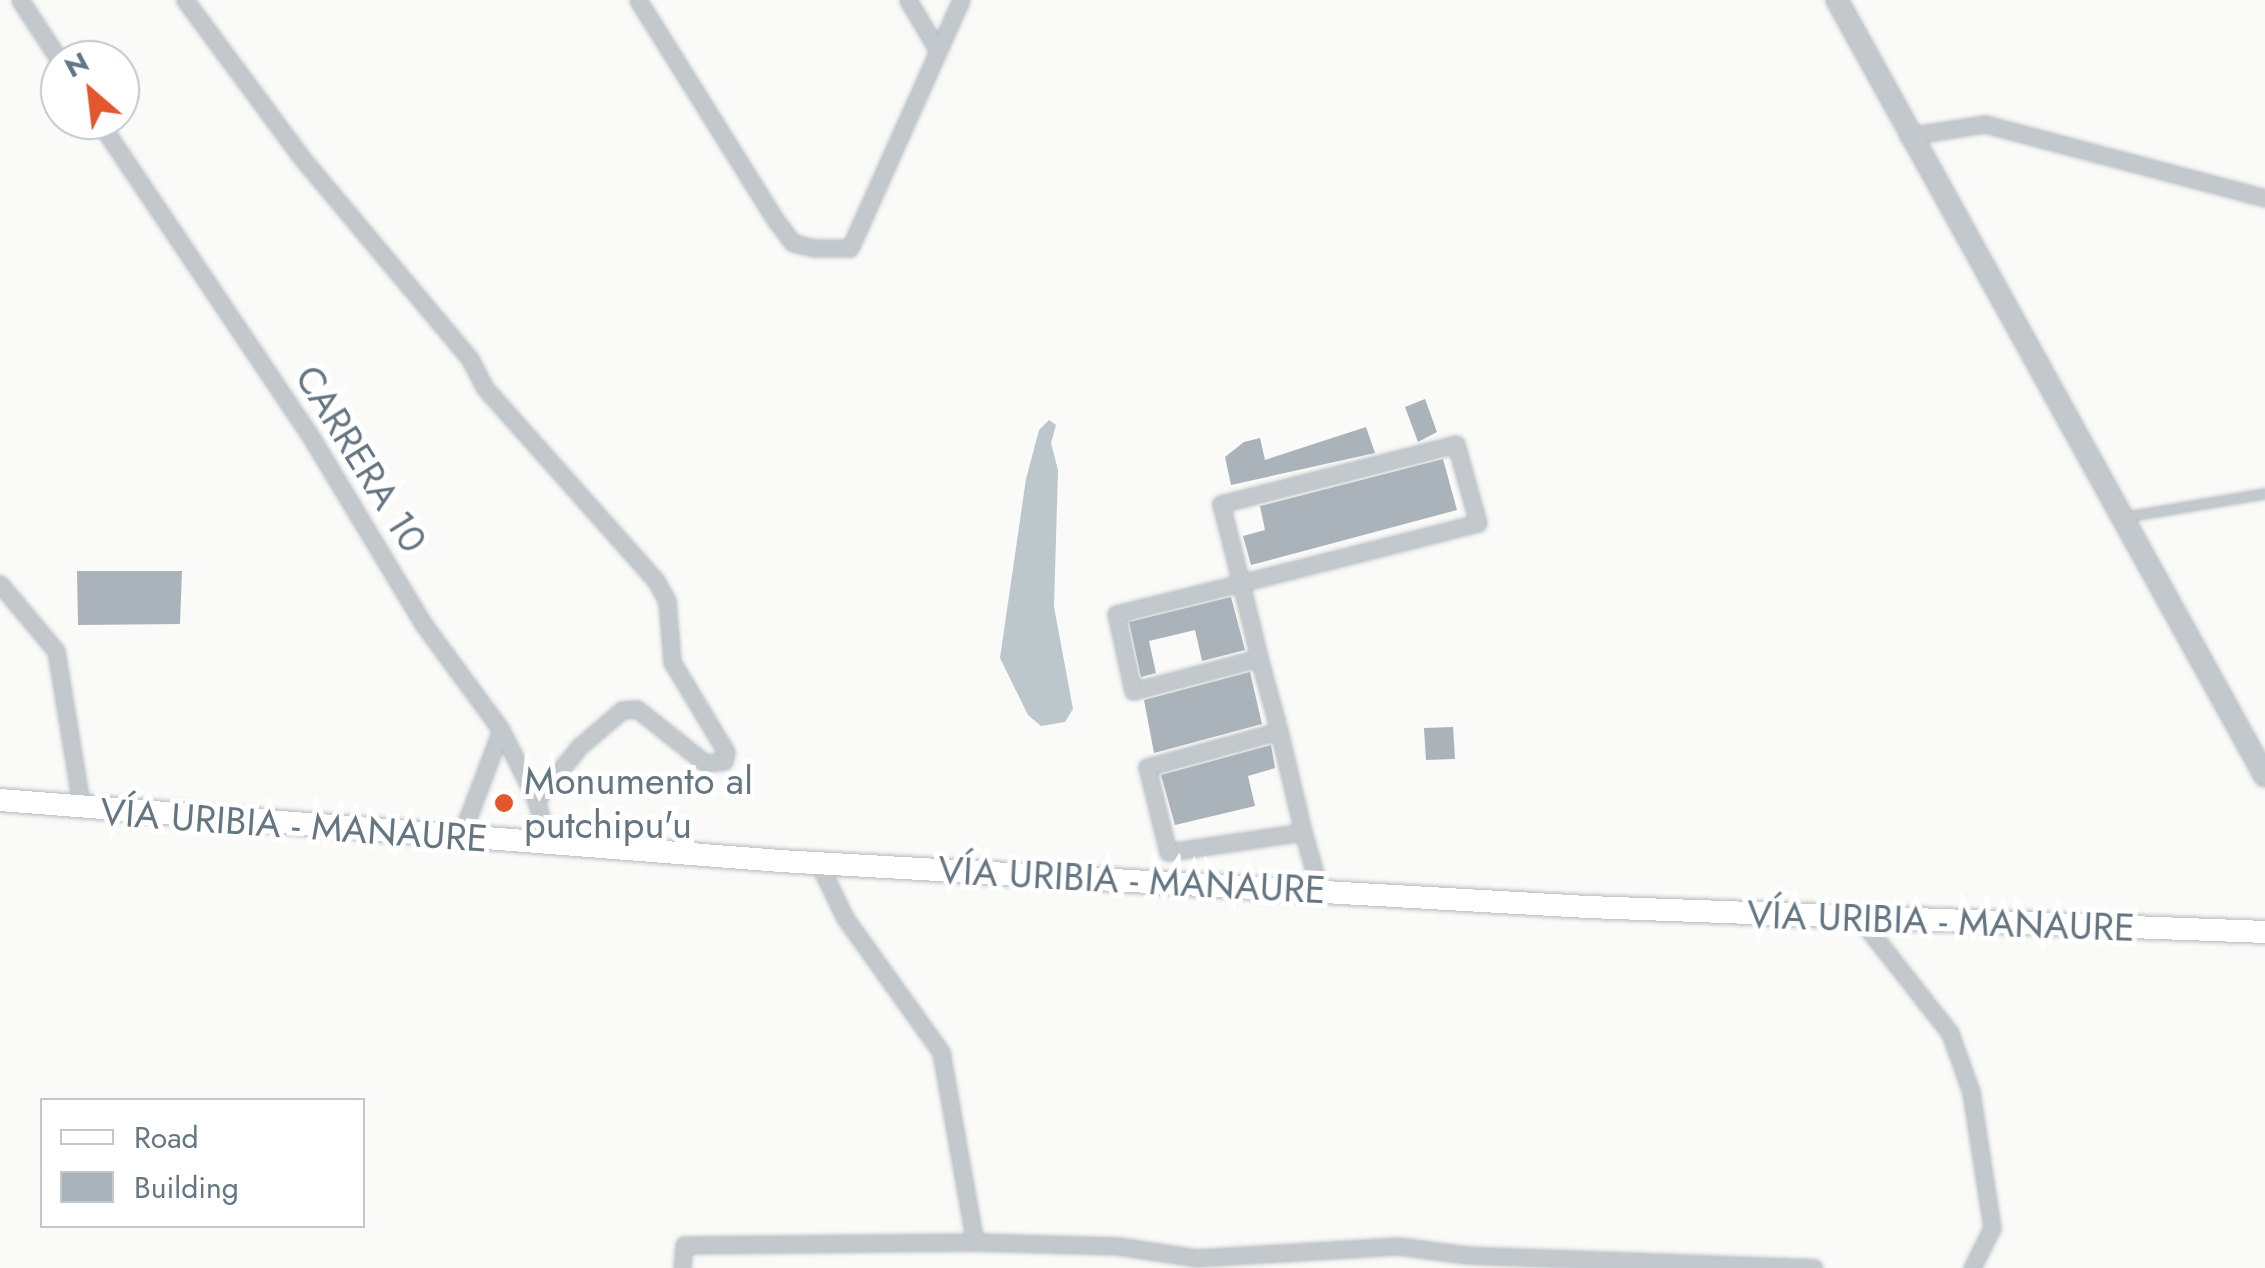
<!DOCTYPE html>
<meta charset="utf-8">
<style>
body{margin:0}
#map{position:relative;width:2265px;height:1268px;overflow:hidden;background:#fafaf8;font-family:Jost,sans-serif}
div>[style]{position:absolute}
.water>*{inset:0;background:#bbc7cb}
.building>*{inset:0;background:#aab3b9}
.roads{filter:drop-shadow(0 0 2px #b3babf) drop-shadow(0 0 2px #b3babf)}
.service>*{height:8px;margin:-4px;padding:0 4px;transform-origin:4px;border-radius:4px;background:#c3c8cc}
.minor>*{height:15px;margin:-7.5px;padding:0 7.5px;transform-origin:7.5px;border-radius:7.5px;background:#c3c8cc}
.tertiary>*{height:20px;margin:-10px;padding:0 10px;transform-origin:10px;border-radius:10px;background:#c3c8cc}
.secondary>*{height:22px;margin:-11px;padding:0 11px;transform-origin:11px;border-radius:11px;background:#fff}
.dots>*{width:28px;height:28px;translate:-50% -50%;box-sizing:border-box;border:5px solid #fff;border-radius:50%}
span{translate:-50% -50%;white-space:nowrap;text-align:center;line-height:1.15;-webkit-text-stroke:10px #fff;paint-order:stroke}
.street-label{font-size:38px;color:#657683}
.poi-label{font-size:38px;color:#657683}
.left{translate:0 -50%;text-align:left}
.legend{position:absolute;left:40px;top:1098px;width:325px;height:130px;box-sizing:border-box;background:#fff;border:2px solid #c1c8cd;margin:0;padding:12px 18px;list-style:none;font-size:30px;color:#657683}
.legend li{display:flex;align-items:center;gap:20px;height:50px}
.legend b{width:50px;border:2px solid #c1c8cd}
.north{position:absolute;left:40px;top:40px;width:100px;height:100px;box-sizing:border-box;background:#fff;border:2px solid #c1c8cd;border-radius:50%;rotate:332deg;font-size:28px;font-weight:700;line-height:40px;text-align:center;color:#657683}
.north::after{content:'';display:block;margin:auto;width:35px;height:45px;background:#e4572e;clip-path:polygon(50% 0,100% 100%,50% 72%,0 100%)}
</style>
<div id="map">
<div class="water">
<div style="clip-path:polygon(1049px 420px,1056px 425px,1051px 443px,1058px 470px,1054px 607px,1073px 709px,1065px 722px,1041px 726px,1028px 715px,1000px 658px,1026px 479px,1039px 430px)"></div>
</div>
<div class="building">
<div style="clip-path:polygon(1425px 399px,1437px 432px,1418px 442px,1405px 407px)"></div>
<div style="clip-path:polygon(1366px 427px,1375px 453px,1231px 485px,1225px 457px,1244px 442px,1260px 438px,1265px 460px)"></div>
<div style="clip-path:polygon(1443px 459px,1457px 510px,1251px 565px,1243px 536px,1265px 530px,1260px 506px)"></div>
<div style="clip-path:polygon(77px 571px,182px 571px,180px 624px,78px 625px)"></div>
<div style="clip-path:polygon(1231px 597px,1245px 650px,1202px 661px,1195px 630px,1149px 641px,1156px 673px,1141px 677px,1129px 622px)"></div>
<div style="clip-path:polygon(1250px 672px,1262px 724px,1154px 753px,1144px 700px)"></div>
<div style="clip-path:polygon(1453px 727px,1455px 759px,1426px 760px,1424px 728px)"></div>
<div style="clip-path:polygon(1271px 745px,1275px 768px,1248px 776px,1255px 806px,1175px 825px,1161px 775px)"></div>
</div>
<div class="roads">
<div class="service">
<div style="left:2127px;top:517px;width:140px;rotate:-9.5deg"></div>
</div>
<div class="minor">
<div style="left:20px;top:0;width:73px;rotate:56.7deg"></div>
<div style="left:185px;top:0;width:195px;rotate:53.5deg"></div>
<div style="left:301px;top:157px;width:263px;rotate:50.1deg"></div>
<div style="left:470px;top:359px;width:31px;rotate:63deg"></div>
<div style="left:484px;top:387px;width:259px;rotate:48.4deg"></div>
<div style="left:656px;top:581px;width:23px;rotate:61deg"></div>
<div style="left:667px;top:601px;width:61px;rotate:85.3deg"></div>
<div style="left:672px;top:662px;width:105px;rotate:59deg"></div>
<div style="left:726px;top:752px;width:9px;rotate:103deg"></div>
<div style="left:724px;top:761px;width:19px;rotate:174deg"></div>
<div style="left:705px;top:763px;width:87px;rotate:-141.5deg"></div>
<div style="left:637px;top:709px;width:15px;rotate:176deg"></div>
<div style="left:622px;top:710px;width:57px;rotate:139.3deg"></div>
<div style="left:579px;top:747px;width:68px;rotate:129.1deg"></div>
<div style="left:638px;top:0;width:257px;rotate:58deg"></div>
<div style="left:774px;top:218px;width:31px;rotate:53deg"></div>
<div style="left:793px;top:243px;width:22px;rotate:13deg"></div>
<div style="left:814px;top:248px;width:36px"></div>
<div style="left:850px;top:248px;width:272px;rotate:-65.9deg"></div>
<div style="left:908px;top:0;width:57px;rotate:59.4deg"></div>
<div style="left:98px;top:120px;width:376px;rotate:56.1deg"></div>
<div style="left:308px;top:432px;width:225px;rotate:59deg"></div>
<div style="left:424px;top:625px;width:130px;rotate:53.7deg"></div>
<div style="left:501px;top:730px;width:78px;rotate:63.4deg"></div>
<div style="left:536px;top:800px;width:45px;rotate:74.4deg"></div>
<div style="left:1908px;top:136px;width:78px;rotate:-8.9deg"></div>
<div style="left:1985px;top:124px;width:290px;rotate:14.8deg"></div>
<div style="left:0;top:584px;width:87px;rotate:50.1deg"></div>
<div style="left:56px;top:651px;width:161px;rotate:80.7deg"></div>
<div style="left:1259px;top:658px;width:130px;rotate:165.3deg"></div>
<div style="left:1133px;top:691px;width:79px;rotate:-102.4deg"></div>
<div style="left:1116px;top:614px;width:129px;rotate:-13.9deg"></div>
<div style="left:1241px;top:583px;width:244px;rotate:-14.2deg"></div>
<div style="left:1478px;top:523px;width:82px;rotate:-105.6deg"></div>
<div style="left:1456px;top:444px;width:243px;rotate:165.7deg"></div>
<div style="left:1221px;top:504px;width:81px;rotate:75.8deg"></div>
<div style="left:1241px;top:583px;width:77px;rotate:76.5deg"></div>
<div style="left:1259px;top:658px;width:76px;rotate:74.7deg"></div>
<div style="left:1279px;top:731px;width:104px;rotate:76.6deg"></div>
<div style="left:1303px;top:832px;width:61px;rotate:73.9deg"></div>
<div style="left:1279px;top:731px;width:137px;rotate:164.7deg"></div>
<div style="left:1147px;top:767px;width:88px;rotate:76.1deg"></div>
<div style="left:1168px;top:852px;width:136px;rotate:-8.4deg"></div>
<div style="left:461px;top:836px;width:113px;rotate:-69.3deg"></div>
<div style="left:818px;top:862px;width:62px;rotate:64.3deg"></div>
<div style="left:845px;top:918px;width:165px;rotate:54.4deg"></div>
<div style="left:941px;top:1052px;width:193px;rotate:79.9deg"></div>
<div style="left:975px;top:1242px;width:143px;rotate:1.6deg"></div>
<div style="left:1118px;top:1246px;width:79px;rotate:8.7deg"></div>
<div style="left:1196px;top:1258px;width:202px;rotate:-3.4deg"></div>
<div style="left:1398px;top:1246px;width:69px;rotate:7.5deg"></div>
<div style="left:1466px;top:1255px;width:348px;rotate:2.1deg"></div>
<div style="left:1861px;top:920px;width:144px;rotate:51.8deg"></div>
<div style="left:1950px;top:1033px;width:63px;rotate:70.4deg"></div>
<div style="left:1971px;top:1092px;width:138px;rotate:81.2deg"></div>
<div style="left:1992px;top:1228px;width:45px;rotate:116.6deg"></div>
<div style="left:682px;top:1268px;width:23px;rotate:-85deg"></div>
<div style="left:684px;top:1245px;width:291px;rotate:-0.6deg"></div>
</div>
<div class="tertiary">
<div style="left:1837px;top:0;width:886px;rotate:61.12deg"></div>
</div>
<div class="secondary">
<div style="left:0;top:800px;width:782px;rotate:4.47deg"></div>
<div style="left:780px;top:861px;width:809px;rotate:3.26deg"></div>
<div style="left:1588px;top:907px;width:677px;rotate:2.11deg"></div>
</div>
</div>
<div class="dots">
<div style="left:504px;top:803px;background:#e4572e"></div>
</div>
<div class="street-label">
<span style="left:361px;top:459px;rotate:58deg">CARRERA 10</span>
<span style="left:294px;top:825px;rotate:4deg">VÍA URIBIA - MANAURE</span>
<span style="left:1132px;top:880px;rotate:3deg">VÍA URIBIA - MANAURE</span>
<span style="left:1941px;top:921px;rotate:2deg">VÍA URIBIA - MANAURE</span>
</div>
<div class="poi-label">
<span class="left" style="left:524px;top:803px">Monumento al<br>putchipu'u</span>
</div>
<ul class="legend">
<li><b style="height:12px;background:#fff"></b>Road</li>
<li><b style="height:28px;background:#aab3b9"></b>Building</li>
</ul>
<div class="north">N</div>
</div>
